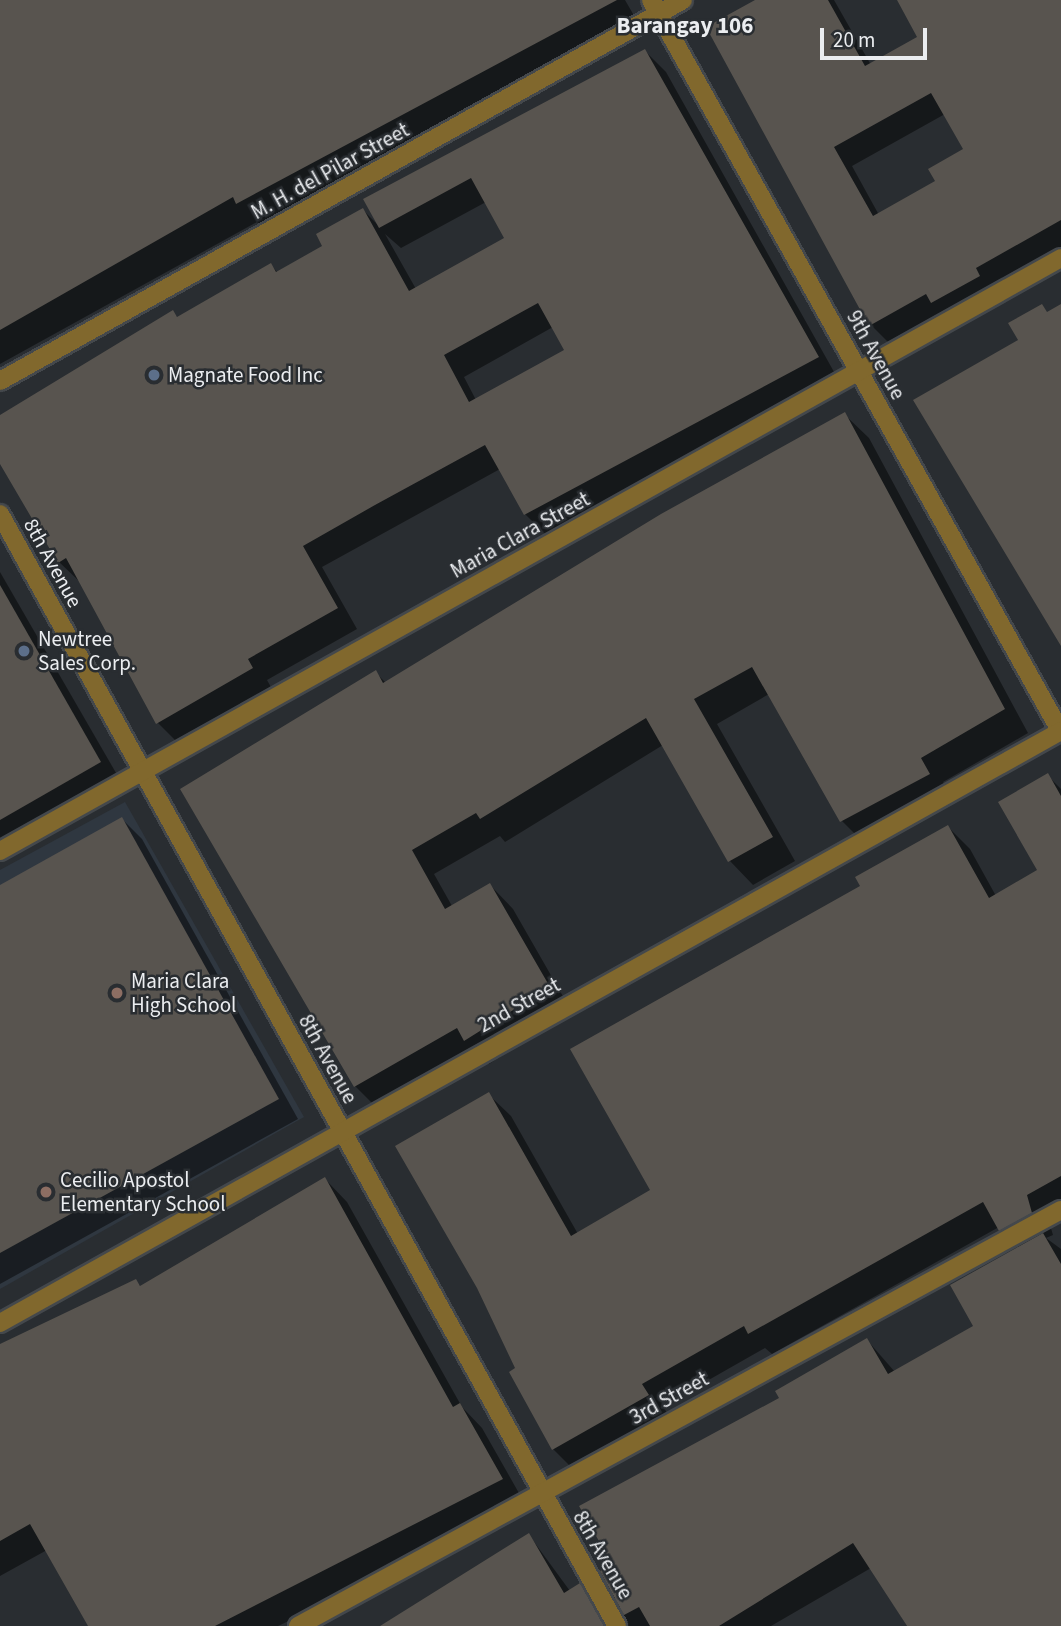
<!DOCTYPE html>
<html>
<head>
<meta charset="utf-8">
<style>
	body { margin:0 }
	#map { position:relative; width:1061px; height:1626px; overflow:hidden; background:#292d31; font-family:"Source Sans 3",sans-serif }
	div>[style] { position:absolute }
	.built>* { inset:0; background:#2f3740 }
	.shadow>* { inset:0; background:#0007 }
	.building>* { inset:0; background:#58544f }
	.roads { filter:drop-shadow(2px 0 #44484c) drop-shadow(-2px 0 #44484c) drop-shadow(0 2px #44484c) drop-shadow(0 -2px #44484c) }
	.street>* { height:18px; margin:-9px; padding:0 9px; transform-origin:9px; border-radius:9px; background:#81682d }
	.dots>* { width:19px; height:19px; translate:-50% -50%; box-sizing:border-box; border:4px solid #292d31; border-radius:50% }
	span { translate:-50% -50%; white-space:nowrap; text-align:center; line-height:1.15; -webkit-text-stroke:5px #292d31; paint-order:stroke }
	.street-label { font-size:21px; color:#ebedf0 }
	.poi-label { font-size:21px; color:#ebedf0 }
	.left { translate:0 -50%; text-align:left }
	.neighbourhood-label { font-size:23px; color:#ebedf0; font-weight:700 }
	.scale { position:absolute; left:820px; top:28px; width:107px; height:32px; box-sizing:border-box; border:4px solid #ebedf0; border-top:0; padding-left:9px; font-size:21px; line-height:24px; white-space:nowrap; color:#ebedf0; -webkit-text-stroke:5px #292d31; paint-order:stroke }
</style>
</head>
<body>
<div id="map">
	<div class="built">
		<i style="clip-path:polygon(125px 802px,304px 1117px,0 1289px,0 870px)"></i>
	</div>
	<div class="shadow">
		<i style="clip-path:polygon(0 0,625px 0,640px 26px,262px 228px,257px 222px,0 364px)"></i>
		<i style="clip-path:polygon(evenodd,759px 0,834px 0,871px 65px,919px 38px,898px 0,1061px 0,1061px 249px,993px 287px,951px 321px,944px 313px,889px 343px,871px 325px,759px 0,945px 114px,965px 150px,937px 182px,879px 215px,852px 166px,945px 114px)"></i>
		<i style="clip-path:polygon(evenodd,645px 51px,666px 72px,838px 379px,546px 535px,525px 514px,500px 469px,322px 567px,357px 629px,267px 680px,272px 689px,178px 743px,157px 722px,80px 582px,59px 562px,0 459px,0 416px,172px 312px,178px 318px,271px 265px,278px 273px,325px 247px,363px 210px,378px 225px,645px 51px,486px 202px,507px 239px,416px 289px,385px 234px,401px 248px,486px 202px,645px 51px,553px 327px,566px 350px,476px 400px,464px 377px,553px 327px)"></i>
		<i style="clip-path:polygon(845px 415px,869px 438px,1028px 733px,943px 782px,952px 798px,866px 845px,842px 821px,769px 694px,717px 724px,795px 861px,753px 885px,730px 861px,663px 745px,505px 842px,500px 836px,434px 874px,452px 906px,490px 885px,513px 909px,572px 1012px,489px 1064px,479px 1053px,379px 1110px,355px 1086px,375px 672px,386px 683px)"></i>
		<i style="clip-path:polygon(0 572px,123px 785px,0 854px)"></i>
		<i style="clip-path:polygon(1048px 776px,1061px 789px,1061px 1210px,1048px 1218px,1053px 1235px,1046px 1238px,1061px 1249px,1061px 1626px,907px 1626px,871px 1568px,771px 1626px,627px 1626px,602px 1572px,781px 1398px,867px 1340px,895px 1372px,975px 1326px,1019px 1248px,999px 1227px,772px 1354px,765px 1348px,663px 1406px,670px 1418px,575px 1471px,553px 1449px,517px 1369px,489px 1095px,511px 1116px,578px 1234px,653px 1191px,863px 886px,948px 827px,970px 849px,996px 896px,1040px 871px)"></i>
		<i style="clip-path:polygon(122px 819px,142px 839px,298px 1119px,0 1284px,0 887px)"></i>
		<i style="clip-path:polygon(325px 1179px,347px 1202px,462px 1407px,482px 1428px,524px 1502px,427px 1557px,278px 1626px,90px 1626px,47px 1550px,0 1576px,0 1346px,136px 1281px,141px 1287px)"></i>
		<i style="clip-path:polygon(529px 1535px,570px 1591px,580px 1585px,613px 1626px,381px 1626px)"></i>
	</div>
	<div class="building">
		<i style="clip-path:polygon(0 0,617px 0,236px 204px,233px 197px,0 330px)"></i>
		<i style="clip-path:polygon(evenodd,755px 0,828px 0,865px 66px,917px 37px,897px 0,1061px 0,1061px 220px,976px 268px,980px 276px,931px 303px,926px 294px,869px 326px,706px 27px,755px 0,931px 93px,963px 149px,928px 169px,935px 181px,873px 216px,834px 147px,931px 93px)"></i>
		<i style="clip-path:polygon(evenodd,645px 49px,819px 357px,524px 515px,485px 445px,375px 505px,303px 546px,338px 608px,248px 659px,253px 668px,156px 724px,66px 558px,58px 563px,0 464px,0 415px,173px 310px,177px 317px,271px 263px,276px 272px,322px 246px,316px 234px,363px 208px,409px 291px,504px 238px,471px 178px,379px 228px,363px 199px,645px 49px,538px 303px,564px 350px,469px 402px,444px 355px,538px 303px)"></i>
		<i style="clip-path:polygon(1042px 304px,1047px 312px,1061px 304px,1061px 646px,913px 400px,1018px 340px,1008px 323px)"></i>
		<i style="clip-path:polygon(845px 412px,1005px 709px,921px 758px,930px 774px,840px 822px,752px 667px,694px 699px,773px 837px,728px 862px,646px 718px,480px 819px,476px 813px,412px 850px,445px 909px,490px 883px,550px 987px,464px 1041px,457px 1028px,354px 1087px,180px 789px,376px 670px,383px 683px,661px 514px)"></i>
		<i style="clip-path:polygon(0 585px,101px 762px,0 820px)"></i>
		<i style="clip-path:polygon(1048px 773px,1061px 796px,1061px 1176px,1027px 1195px,1032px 1213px,999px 1231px,983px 1202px,748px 1334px,744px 1326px,642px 1384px,649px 1395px,552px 1450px,509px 1372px,515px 1368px,477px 1288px,395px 1146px,489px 1092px,571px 1236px,650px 1190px,570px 1049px,860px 886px,855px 877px,948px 825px,989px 898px,1037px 870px,998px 802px)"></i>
		<i style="clip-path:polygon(122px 817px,279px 1099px,0 1253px,0 885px)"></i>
		<i style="clip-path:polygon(325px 1177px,453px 1407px,460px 1403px,503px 1479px,215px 1626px,88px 1626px,30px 1524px,0 1541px,0 1344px,136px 1279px,140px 1286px)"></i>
		<i style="clip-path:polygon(1043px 1233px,1061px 1264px,1061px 1626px,907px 1626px,853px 1543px,719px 1626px,650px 1626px,639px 1607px,624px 1615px,600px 1571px,612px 1564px,579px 1506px,779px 1398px,775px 1391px,867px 1338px,888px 1374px,973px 1326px,950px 1285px)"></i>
		<i style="clip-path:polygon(529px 1533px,564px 1593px,580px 1583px,604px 1626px,380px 1626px)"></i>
	</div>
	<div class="roads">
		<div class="street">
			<i style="left:651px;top:0;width:839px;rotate:60.75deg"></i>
			<i style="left:0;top:381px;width:782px;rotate:-29.15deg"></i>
			<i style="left:0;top:514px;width:1272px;rotate:60.98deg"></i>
			<i style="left:0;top:851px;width:1215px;rotate:-29.2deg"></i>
			<i style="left:0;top:1323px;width:1215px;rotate:-29.16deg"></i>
			<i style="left:298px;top:1626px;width:869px;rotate:-28.6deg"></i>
		</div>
	</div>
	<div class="dots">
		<i style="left:154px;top:375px;background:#5c6f8a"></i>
		<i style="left:24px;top:651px;background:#5c6f8a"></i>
		<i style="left:117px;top:993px;background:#8d6e63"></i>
		<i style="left:46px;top:1192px;background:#8d6e63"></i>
	</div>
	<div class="street-label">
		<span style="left:330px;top:171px;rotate:-29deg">M. H. del Pilar Street</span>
		<span style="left:876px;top:355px;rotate:61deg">9th Avenue</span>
		<span style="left:520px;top:535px;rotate:-29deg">Maria Clara Street</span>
		<span style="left:53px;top:563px;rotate:61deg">8th Avenue</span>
		<span style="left:519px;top:1005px;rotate:-29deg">2nd Street</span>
		<span style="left:328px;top:1059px;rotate:61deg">8th Avenue</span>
		<span style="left:669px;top:1398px;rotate:-29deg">3rd Street</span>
		<span style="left:603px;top:1555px;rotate:60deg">8th Avenue</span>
	</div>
	<div class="poi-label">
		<span class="left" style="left:168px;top:375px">Magnate Food Inc</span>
		<span class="left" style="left:38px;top:651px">Newtree<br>Sales Corp.</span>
		<span class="left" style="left:131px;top:993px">Maria Clara<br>High School</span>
		<span class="left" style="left:60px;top:1192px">Cecilio Apostol<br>Elementary School</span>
	</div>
	<div class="neighbourhood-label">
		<span style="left:685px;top:26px">Barangay 106</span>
	</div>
	<div class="scale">20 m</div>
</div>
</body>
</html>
